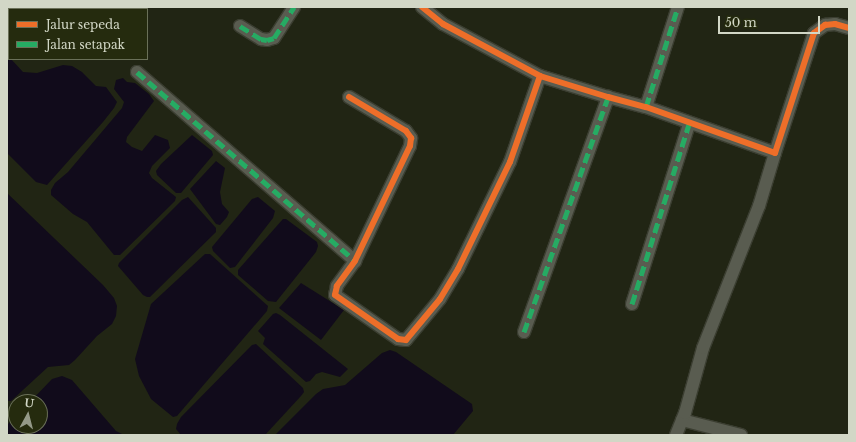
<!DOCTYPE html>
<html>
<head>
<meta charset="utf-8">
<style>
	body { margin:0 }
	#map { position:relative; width:856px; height:442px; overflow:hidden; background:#212514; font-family:"Libre Baskerville",serif }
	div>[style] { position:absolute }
	.water>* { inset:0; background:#110b1b }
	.roads { filter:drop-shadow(1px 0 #3b3e31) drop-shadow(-1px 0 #3b3e31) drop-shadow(0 1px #3b3e31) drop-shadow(0 -1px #3b3e31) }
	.minor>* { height:12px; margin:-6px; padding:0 6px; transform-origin:6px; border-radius:6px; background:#595c50 }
	.quiet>* { height:5px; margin-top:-2.5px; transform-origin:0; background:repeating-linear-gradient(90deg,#26ab63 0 10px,transparent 0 15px) }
	.cycleway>* { height:6px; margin:-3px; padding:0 3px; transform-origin:3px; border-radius:3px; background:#ee6e29 }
	span { translate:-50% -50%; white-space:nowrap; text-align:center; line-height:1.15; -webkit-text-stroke:3px #252b0e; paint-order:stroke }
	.frame { position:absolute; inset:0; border:8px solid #d2d7c6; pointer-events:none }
	.legend { position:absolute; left:8px; top:8px; width:140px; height:52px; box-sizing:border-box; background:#252b0e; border:1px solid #6a7058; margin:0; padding:5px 7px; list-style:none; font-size:12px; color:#d2d7c6 }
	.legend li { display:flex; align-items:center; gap:8px; height:20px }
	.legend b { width:20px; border:1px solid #6a7058 }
	.north { position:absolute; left:8px; top:394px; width:40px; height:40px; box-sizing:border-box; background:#252b0e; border:1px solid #6a7058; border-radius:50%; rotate:7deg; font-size:11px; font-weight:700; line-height:16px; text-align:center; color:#d2d7c6 }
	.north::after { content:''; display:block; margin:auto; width:14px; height:18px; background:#949988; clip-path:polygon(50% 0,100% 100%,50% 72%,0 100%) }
	.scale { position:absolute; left:718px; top:16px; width:102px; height:18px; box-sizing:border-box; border:2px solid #d2d7c6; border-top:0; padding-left:5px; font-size:12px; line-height:14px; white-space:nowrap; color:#d2d7c6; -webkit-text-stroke:3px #252b0e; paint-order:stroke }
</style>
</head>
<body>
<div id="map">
	<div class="water">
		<i style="clip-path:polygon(7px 54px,9px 59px,11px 59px,23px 72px,37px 73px,63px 65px,72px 66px,82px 72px,96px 86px,106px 87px,117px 102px,114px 108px,103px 122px,47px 185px,36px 182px,7px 153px)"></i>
		<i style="clip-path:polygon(123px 78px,127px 82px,135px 83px,149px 94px,154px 101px,127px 137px,126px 142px,132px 147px,142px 151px,155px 135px,168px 140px,170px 148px,152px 166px,149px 173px,152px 178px,176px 197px,175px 201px,120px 255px,114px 255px,87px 222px,73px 214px,51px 195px,51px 190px,55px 183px,68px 172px,122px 108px,124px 102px,114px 89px,116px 80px)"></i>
		<i style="clip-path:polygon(192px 135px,212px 151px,213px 155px,181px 193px,176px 193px,157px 175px,156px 171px,161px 164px)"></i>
		<i style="clip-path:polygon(216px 161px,225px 168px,220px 192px,222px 204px,229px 212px,227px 217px,220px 225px,216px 224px,190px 189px)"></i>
		<i style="clip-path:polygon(7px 193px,103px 285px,114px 298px,117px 306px,116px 316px,112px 324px,97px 336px,75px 360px,69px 365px,48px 367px,11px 401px,7px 401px)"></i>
		<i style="clip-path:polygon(188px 197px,216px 228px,216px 232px,150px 297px,147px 297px,143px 295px,118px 266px,119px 263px,182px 200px)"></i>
		<i style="clip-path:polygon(258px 197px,275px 211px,273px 218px,235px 267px,230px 268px,213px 251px,212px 247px,252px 199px)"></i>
		<i style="clip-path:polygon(283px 219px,286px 219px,317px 242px,318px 246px,316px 252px,276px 302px,268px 301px,238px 275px,238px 270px)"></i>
		<i style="clip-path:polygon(205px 254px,210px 254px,268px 306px,267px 311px,177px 416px,173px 417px,151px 399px,139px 376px,135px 359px,151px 304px)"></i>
		<i style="clip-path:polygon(301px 283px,344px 310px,321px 340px,279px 308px)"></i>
		<i style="clip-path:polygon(276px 313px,280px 315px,348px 369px,340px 377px,322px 372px,316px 374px,310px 381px,306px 382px,263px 344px,265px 338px,258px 331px,273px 314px)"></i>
		<i style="clip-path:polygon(256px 344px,303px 388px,304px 392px,301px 396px,265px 435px,181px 435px,176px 429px,177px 424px,181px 417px,252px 345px)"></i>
		<i style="clip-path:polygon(390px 350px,396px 352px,472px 404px,473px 411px,453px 435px,275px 435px,316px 394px,323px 389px,345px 385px,382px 353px)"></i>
		<i style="clip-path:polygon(62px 376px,72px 380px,116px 431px,124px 435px,7px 435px,7px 425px,16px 416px,16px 426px,40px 426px,40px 402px,30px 402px,52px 379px)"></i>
	</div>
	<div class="roads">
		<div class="minor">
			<i style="left:422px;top:7px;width:27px;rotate:39deg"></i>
			<i style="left:443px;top:24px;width:110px;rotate:28.2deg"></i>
			<i style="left:540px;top:76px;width:71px;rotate:17.2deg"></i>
			<i style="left:608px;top:97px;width:39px;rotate:15deg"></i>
			<i style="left:646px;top:107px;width:137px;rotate:19.6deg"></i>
			<i style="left:775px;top:153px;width:126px;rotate:-72deg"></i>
			<i style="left:814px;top:33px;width:14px;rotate:-36deg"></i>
			<i style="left:825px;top:25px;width:10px;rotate:-6deg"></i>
			<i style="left:835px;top:24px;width:15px;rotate:16deg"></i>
			<i style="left:240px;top:26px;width:25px;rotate:32deg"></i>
			<i style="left:261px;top:39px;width:6px;rotate:9deg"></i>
			<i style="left:267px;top:40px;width:7px;rotate:-16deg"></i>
			<i style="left:274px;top:38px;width:37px;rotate:-57deg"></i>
			<i style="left:137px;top:72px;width:289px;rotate:40.9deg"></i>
			<i style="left:349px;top:97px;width:66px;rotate:30.8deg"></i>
			<i style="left:406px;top:131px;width:9px;rotate:54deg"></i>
			<i style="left:411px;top:138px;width:8px;rotate:97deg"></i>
			<i style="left:410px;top:146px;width:127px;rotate:115.6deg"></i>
			<i style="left:355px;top:261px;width:31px;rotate:126deg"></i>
			<i style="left:337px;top:286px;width:9px;rotate:103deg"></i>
			<i style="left:335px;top:295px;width:77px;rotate:34.9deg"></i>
			<i style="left:398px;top:339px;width:8px;rotate:7deg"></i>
			<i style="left:406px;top:340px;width:53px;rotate:-50.3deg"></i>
			<i style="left:440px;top:299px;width:35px;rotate:-59deg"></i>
			<i style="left:458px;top:269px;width:119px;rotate:-64.1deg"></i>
			<i style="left:510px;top:162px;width:91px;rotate:-70.8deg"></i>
			<i style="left:646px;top:107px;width:105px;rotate:-72.3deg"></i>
			<i style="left:632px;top:304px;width:189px;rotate:-72.4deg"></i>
			<i style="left:524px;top:332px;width:250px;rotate:-70.3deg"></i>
			<i style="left:682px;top:420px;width:61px;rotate:14.3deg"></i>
			<i style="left:676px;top:435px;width:24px;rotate:-68deg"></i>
			<i style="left:685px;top:413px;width:67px;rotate:-74.5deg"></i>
			<i style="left:703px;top:348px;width:153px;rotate:-68.5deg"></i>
			<i style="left:759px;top:206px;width:55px;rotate:-73.2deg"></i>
		</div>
	</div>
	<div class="quiet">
		<i style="left:240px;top:26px;width:25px;rotate:32deg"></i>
		<i style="left:261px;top:39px;width:6px;rotate:9deg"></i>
		<i style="left:267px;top:40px;width:7px;rotate:-16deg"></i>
		<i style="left:274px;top:38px;width:37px;rotate:-57deg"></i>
		<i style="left:137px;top:72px;width:289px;rotate:40.9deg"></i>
		<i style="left:646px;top:107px;width:105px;rotate:-72.3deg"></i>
		<i style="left:632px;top:304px;width:189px;rotate:-72.4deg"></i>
		<i style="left:524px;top:332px;width:250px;rotate:-70.3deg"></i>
	</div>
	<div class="cycleway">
		<i style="left:422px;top:7px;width:27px;rotate:39deg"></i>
		<i style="left:443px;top:24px;width:110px;rotate:28.2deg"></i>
		<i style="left:540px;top:76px;width:71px;rotate:17.2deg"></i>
		<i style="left:608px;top:97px;width:39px;rotate:15deg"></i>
		<i style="left:646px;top:107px;width:137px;rotate:19.6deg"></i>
		<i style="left:775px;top:153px;width:126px;rotate:-72deg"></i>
		<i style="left:814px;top:33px;width:14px;rotate:-36deg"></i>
		<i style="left:825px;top:25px;width:10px;rotate:-6deg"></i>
		<i style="left:835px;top:24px;width:15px;rotate:16deg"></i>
		<i style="left:349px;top:97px;width:66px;rotate:30.8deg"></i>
		<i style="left:406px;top:131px;width:9px;rotate:54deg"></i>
		<i style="left:411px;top:138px;width:8px;rotate:97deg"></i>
		<i style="left:410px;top:146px;width:127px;rotate:115.6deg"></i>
		<i style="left:355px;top:261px;width:31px;rotate:126deg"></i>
		<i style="left:337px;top:286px;width:9px;rotate:103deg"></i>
		<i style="left:335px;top:295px;width:77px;rotate:34.9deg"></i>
		<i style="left:398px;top:339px;width:8px;rotate:7deg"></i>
		<i style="left:406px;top:340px;width:53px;rotate:-50.3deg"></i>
		<i style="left:440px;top:299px;width:35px;rotate:-59deg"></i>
		<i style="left:458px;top:269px;width:119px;rotate:-64.1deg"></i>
		<i style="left:510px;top:162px;width:91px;rotate:-70.8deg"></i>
	</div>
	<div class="frame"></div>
	<ul class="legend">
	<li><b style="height:5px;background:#ee6e29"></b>Jalur sepeda</li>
	<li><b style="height:5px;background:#26ab63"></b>Jalan setapak</li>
	</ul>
	<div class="north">U</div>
	<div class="scale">50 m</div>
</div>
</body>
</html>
